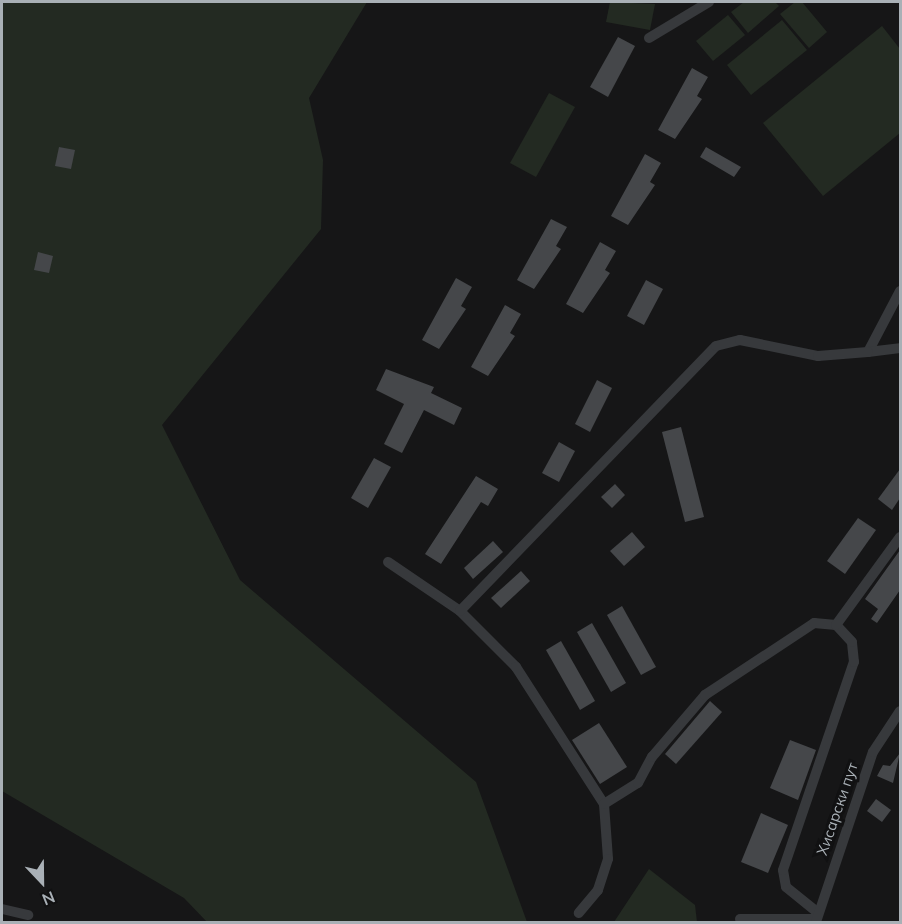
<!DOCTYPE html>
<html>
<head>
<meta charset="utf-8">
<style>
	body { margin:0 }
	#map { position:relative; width:902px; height:924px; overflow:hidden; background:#161617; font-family:Mulish,sans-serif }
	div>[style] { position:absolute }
	.green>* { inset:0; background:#232a22 }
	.building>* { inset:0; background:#45474a }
	.minor>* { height:10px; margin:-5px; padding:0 5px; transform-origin:5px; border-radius:5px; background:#37393c }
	span { translate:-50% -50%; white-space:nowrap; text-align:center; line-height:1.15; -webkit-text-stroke:6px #111112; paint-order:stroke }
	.street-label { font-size:15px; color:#a9b0b6 }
	.frame { position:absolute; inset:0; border:3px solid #a9b0b6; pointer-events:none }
	.north { position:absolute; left:12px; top:852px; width:60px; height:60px; -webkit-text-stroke:4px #111112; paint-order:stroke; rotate:158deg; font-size:16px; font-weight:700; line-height:24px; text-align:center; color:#a9b0b6 }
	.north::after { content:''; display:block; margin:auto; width:21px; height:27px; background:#a9b0b6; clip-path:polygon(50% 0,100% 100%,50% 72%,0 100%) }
</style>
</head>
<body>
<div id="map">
	<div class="green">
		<i style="clip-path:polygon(2px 2px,367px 2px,309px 98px,323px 160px,321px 229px,162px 425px,240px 580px,476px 782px,527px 922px,207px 922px,184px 898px,2px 791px)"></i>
		<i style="clip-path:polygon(610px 2px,655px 4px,650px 30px,606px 22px)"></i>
		<i style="clip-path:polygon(744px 2px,775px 2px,779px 6px,748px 33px,731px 12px)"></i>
		<i style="clip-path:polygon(795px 2px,802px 2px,827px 32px,809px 48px,780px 14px)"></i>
		<i style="clip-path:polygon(728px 15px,745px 35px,713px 61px,696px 41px)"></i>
		<i style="clip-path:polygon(782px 20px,807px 50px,751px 95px,727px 65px)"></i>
		<i style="clip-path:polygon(882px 26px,900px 49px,900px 133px,823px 196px,763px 123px)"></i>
		<i style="clip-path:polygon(549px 93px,575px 107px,536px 177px,510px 163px)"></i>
		<i style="clip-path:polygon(649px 869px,695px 905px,697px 922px,614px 922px)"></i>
	</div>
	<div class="building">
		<i style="clip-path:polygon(618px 37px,635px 46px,608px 97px,590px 87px)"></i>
		<i style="clip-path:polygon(692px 68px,708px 77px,697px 96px,702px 99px,675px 139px,658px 130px)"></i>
		<i style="clip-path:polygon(59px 147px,75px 150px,71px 169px,55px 166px)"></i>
		<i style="clip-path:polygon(706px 147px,741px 167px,734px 177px,700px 157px)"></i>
		<i style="clip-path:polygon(645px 154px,661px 163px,650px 182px,655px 185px,628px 225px,611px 216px)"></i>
		<i style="clip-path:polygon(551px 219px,567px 227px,556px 246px,561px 249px,534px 289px,517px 280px)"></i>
		<i style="clip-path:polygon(600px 242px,616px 251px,605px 270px,610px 273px,583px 313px,566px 304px)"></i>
		<i style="clip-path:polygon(38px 252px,53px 256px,49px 273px,34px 270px)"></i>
		<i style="clip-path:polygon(456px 278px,472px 287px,461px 306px,466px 309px,439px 349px,422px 340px)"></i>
		<i style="clip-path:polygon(646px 280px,663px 289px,644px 325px,627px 316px)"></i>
		<i style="clip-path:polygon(505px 305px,521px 314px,510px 333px,515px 336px,488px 376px,471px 367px)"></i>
		<i style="clip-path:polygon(386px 369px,434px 387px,431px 393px,462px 408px,454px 425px,424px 410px,402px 453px,384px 444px,404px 404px,376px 390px)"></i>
		<i style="clip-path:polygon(597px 380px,612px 388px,590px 432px,575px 424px)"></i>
		<i style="clip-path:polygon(681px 427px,704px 517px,685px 522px,662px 432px)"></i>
		<i style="clip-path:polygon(559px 442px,575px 451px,559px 482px,542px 473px)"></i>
		<i style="clip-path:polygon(374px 458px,391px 467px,368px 508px,351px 498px)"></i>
		<i style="clip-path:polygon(900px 469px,900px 498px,892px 510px,878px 499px)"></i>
		<i style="clip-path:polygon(476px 476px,498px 489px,488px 506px,481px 502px,441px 564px,425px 554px)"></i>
		<i style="clip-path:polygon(615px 484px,625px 495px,612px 508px,601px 497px)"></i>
		<i style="clip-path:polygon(858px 518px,876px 530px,845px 574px,827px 561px)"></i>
		<i style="clip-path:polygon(632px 532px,645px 547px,624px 566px,610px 551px)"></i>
		<i style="clip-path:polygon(493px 541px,503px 552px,473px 579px,464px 568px)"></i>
		<i style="clip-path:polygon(900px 550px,900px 590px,877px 623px,871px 619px,878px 609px,865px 599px)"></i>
		<i style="clip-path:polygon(521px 571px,530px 581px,501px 608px,491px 598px)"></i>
		<i style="clip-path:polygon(622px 606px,656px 667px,641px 675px,607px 615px)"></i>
		<i style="clip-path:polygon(592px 623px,626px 683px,611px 692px,577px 632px)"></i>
		<i style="clip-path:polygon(561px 641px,595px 701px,580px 710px,546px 650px)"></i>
		<i style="clip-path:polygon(710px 701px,722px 712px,676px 764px,665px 754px)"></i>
		<i style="clip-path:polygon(599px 723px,627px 767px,600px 784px,572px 740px)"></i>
		<i style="clip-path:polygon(790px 740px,816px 750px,798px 800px,770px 788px)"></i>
		<i style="clip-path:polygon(900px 753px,893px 783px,877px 776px,883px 765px,890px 766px)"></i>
		<i style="clip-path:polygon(876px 799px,891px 810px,882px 822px,867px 811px)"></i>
		<i style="clip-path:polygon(761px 813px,788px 825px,768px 873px,741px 862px)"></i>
	</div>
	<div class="minor">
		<i style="left:649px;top:38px;width:70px;rotate:-31deg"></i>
		<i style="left:900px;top:291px;width:69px;rotate:117.7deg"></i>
		<i style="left:868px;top:352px;width:32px;rotate:-7deg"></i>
		<i style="left:388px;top:562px;width:87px;rotate:34.2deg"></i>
		<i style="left:460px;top:611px;width:79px;rotate:45deg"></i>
		<i style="left:516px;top:667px;width:163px;rotate:57.3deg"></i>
		<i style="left:604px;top:804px;width:55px;rotate:85.8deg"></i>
		<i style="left:608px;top:859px;width:33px;rotate:108deg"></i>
		<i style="left:598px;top:890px;width:30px;rotate:130deg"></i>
		<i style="left:460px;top:611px;width:368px;rotate:-46deg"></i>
		<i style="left:716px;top:346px;width:25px;rotate:-14deg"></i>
		<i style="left:740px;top:340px;width:80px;rotate:11.6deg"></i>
		<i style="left:818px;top:356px;width:50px;rotate:-4.6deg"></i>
		<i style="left:604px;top:804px;width:40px;rotate:-32deg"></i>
		<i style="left:638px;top:783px;width:30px;rotate:-62deg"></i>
		<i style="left:652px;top:757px;width:82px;rotate:-49.5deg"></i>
		<i style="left:705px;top:695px;width:131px;rotate:-33.4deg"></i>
		<i style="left:814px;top:623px;width:22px;rotate:5deg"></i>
		<i style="left:2px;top:909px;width:27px;rotate:13deg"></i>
		<i style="left:817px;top:912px;width:40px;rotate:-141deg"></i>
		<i style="left:786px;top:887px;width:17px;rotate:-100deg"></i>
		<i style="left:783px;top:870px;width:220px;rotate:-71.2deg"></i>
		<i style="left:854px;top:662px;width:20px;rotate:-96deg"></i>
		<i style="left:852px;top:642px;width:23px;rotate:-133deg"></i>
		<i style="left:836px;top:625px;width:109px;rotate:-54deg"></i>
		<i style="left:740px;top:919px;width:76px"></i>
		<i style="left:816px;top:922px;width:179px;rotate:-71.5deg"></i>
		<i style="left:873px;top:752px;width:49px;rotate:-56.6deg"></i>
	</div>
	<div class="street-label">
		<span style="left:837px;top:809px;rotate:-71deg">Хисарски пут</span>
	</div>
	<div class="frame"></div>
	<div class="north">N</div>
</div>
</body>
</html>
